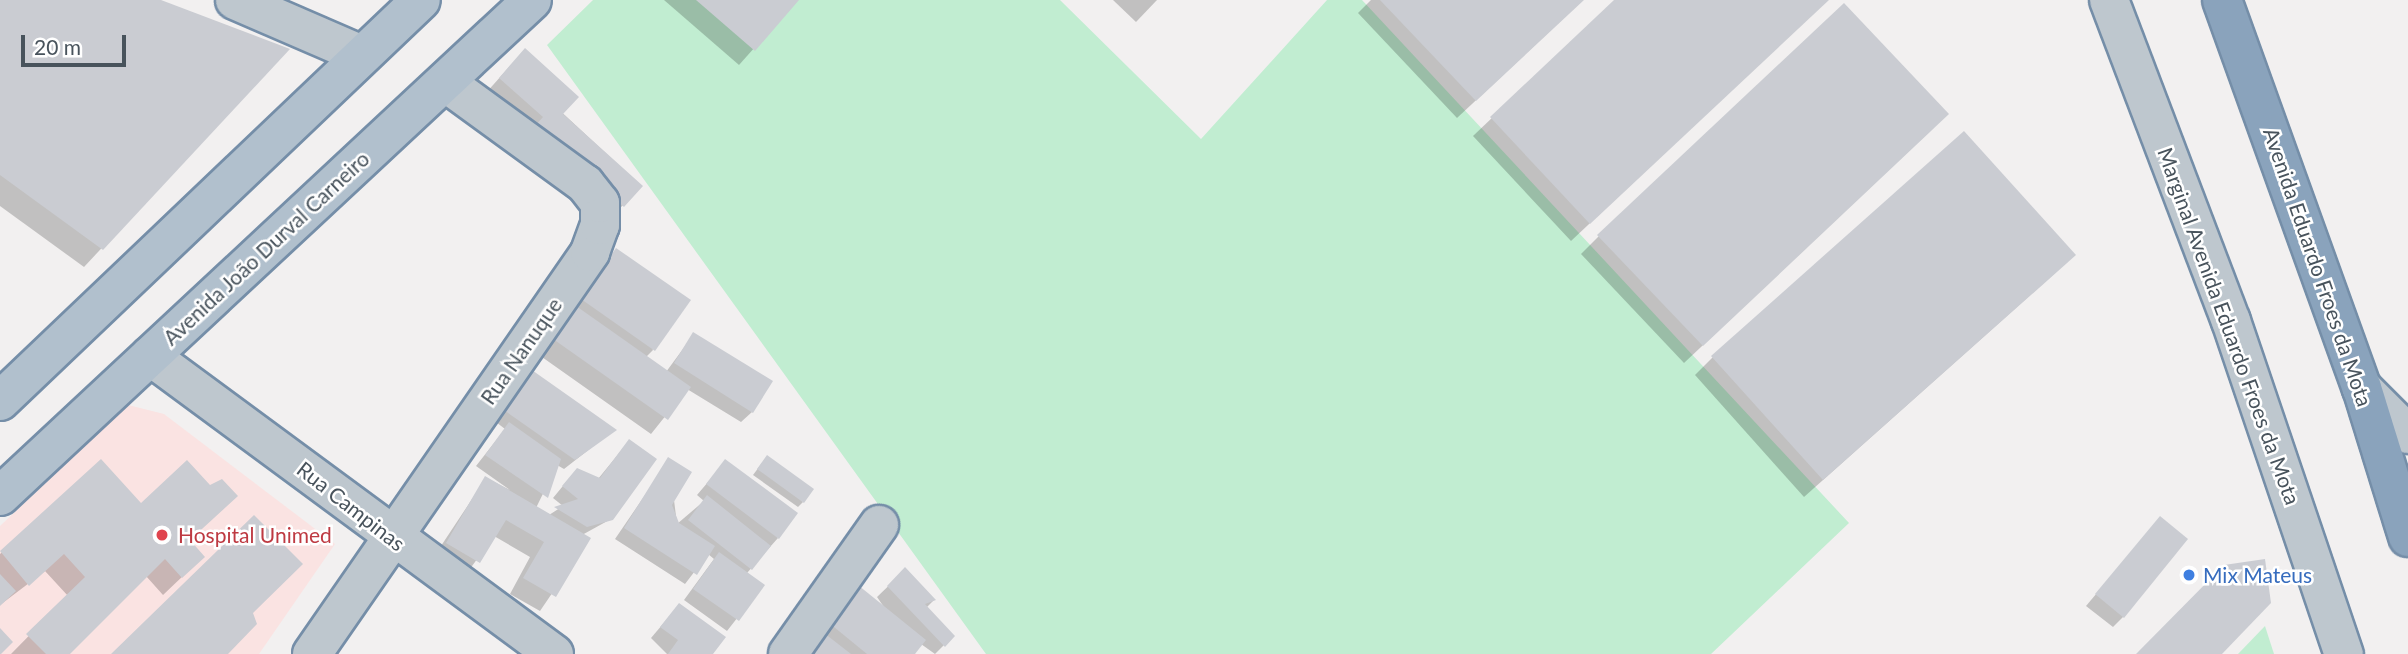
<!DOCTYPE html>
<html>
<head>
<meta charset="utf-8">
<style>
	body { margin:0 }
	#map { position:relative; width:2408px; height:654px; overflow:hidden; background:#f2f0f0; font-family:Lato,sans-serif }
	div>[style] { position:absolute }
	.medical>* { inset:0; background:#fae3e2 }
	.green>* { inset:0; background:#c1edd1 }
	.shadow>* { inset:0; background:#0003 }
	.building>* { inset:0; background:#caccd2 }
	.roads { filter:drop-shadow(2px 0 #758ea8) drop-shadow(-2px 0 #758ea8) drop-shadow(0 2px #758ea8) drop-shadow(0 -2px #758ea8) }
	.minor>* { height:38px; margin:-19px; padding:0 19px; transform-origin:19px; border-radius:19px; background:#bec7ce }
	.major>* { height:38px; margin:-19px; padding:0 19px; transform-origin:19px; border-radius:19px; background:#b1c0cd }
	.highway>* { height:38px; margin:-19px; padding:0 19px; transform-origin:19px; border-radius:19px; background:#8aa3bc }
	.dots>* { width:19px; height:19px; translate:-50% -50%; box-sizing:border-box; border:4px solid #fff; border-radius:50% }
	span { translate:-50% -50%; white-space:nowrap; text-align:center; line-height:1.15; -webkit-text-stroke:5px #fff; paint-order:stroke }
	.street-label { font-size:21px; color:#48535c }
	.health-label { font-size:21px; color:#be3a42 }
	.left { translate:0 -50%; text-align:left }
	.shop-label { font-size:21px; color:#366cbe }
	.scale { position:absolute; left:21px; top:35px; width:105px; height:32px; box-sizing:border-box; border:4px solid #48535c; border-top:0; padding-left:9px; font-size:21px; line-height:24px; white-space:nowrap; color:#48535c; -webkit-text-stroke:5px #fff; paint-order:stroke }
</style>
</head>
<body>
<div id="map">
	<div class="medical">
		<i style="clip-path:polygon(128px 405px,164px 414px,335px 544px,259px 654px,0 654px,0 526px)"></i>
	</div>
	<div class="green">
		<i style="clip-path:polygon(593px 0,1060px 0,1201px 139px,1327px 0,1362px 0,1849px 523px,1711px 654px,986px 654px,547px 45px)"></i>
		<i style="clip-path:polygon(2265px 626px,2274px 654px,2238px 654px)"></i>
	</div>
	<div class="shadow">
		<i style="clip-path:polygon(0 0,156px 0,287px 50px,84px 267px,0 206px)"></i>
		<i style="clip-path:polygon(664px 0,797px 0,739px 65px)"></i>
		<i style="clip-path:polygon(1113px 0,1157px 0,1136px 22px)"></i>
		<i style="clip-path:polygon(1371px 0,1583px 0,1457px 118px,1358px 13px)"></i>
		<i style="clip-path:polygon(1616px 0,1827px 0,1571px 241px,1473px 136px)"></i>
		<i style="clip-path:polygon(511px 65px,641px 186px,608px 221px,485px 94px)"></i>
		<i style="clip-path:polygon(1929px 132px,1684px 363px,1581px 254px,1599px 236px)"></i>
		<i style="clip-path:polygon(617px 250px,653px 350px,646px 357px,666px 372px,694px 334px,752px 412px,741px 422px,687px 389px,651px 434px,532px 350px)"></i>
		<i style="clip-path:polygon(2055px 273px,1804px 497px,1695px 375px,1713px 357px)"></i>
		<i style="clip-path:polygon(518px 381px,614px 430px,564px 469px,557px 465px,536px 508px,549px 515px,563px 506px,553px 498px,567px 481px,598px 479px,629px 441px,611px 519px,582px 535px,589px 539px,540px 611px,510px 594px,530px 557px,494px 536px,464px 577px,433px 558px,486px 478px,510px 490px,476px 466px,505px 429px,492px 419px)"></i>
		<i style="clip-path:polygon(669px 460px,677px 524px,704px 501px,697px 495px,725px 462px,778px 538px,747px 573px,763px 585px,727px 631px,684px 600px,714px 559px,708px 554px,685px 584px,615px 539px)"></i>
		<i style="clip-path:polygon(100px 462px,141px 505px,188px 541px,184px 575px,163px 595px,146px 576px,67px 654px,11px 654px,68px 596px,45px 571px,0 605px,0 554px)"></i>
		<i style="clip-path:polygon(762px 463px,803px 502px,798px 507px,753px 475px)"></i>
		<i style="clip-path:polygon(2160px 518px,2123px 617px,2113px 627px,2086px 606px)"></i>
		<i style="clip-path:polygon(905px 570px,934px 600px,926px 608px,953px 636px,935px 654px,921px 644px,912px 654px,806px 654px,814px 630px,886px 610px,877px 597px)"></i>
		<i style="clip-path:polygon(679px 605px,711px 654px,667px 654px,651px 638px)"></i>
	</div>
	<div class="building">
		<i style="clip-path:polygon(0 0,161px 0,290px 49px,103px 250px,0 175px)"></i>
		<i style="clip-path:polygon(696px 0,799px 0,755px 51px)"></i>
		<i style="clip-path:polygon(1380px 0,1584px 0,1476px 101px)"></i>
		<i style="clip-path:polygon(1614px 0,1829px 0,1590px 224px,1490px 117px)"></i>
		<i style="clip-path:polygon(1844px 3px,1949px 114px,1703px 346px,1597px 235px)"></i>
		<i style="clip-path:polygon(525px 48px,579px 97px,563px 114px,643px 186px,624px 207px,534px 127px,543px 117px,499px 78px)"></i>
		<i style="clip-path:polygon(1964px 131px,2076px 255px,1823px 480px,1711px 356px)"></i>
		<i style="clip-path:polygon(616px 248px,691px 300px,655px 351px,581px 299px)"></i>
		<i style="clip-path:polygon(569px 301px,691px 387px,668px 420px,546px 334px)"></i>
		<i style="clip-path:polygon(693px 332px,773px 381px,753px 413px,674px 363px)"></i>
		<i style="clip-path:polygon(529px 368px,617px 430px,575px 460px,501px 408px)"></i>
		<i style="clip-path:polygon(509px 422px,561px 459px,548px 498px,485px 455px)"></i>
		<i style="clip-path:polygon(629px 439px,657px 459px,613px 520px,587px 527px,554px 507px,578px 499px,562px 486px,577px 468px,600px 478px)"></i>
		<i style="clip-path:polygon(767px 455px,814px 489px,804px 503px,757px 469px)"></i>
		<i style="clip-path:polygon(668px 457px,692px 472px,672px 505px,679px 523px,715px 546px,697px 575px,624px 528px)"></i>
		<i style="clip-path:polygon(101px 459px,141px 503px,187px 460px,210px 485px,222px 479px,238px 496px,190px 540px,205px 557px,182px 578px,165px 559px,70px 654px,46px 654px,26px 634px,85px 577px,64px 554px,29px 586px,0 551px)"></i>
		<i style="clip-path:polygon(725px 459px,798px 513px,779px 539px,706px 484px)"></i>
		<i style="clip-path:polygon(485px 476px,591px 538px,556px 597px,523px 578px,544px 542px,506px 520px,480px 563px,446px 543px)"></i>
		<i style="clip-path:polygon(707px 495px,771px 546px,752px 570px,688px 520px)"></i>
		<i style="clip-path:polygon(254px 515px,303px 564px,253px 613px,257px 624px,228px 654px,111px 654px)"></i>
		<i style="clip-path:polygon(2160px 516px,2188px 539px,2124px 618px,2095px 594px)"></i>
		<i style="clip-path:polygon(719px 552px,765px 585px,739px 621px,693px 589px)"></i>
		<i style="clip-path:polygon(2265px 559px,2271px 603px,2222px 654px,2136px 654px,2224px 565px)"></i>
		<i style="clip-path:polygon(905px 567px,936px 600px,925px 604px,955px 636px,945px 647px,887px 586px)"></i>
		<i style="clip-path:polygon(0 574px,16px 591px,0 606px)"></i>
		<i style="clip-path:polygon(853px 581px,926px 640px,915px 654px,867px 654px,823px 618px)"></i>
		<i style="clip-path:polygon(679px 603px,726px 637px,713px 654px,668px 654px,678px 640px,660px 627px)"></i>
		<i style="clip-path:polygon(0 628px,13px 642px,1px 654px,0 654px)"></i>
		<i style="clip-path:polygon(824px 633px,851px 654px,807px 654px)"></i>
	</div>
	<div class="roads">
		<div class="minor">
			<i style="left:235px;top:0;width:138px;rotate:23.4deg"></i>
			<i style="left:2109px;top:0;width:343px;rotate:69.2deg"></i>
			<i style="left:2231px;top:321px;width:352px;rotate:71.3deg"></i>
			<i style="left:150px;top:356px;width:502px;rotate:36.41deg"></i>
			<i style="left:2362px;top:388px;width:65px;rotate:45deg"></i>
			<i style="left:312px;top:654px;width:489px;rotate:-55.3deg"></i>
			<i style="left:590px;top:252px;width:29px;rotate:-70deg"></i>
			<i style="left:600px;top:225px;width:22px;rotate:-90deg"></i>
			<i style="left:600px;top:203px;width:24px;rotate:-128deg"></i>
			<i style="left:585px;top:184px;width:173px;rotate:-143.9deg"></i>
			<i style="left:788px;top:654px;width:158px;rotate:-54.8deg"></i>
		</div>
		<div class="major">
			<i style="left:0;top:401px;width:581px;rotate:-43.61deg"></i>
			<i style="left:0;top:496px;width:727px;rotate:-42.99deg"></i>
		</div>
		<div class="highway">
			<i style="left:2222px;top:0;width:412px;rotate:70.2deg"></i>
			<i style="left:2362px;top:388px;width:156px;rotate:72.8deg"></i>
		</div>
	</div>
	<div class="dots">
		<i style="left:162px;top:535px;background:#e0444e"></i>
		<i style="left:2189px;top:575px;background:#3f7fe0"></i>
	</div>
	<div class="street-label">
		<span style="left:266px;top:248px;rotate:-43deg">Avenida João Durval Carneiro</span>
		<span style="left:2318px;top:267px;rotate:71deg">Avenida Eduardo Froes da Mota</span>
		<span style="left:2229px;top:326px;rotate:70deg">Marginal Avenida Eduardo Froes da Mota</span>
		<span style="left:521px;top:351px;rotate:-55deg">Rua Nanuque</span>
		<span style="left:351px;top:506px;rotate:38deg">Rua Campinas</span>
	</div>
	<div class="health-label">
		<span class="left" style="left:178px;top:535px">Hospital Unimed</span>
	</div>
	<div class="shop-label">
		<span class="left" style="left:2203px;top:575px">Mix Mateus</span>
	</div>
	<div class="scale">20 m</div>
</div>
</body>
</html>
